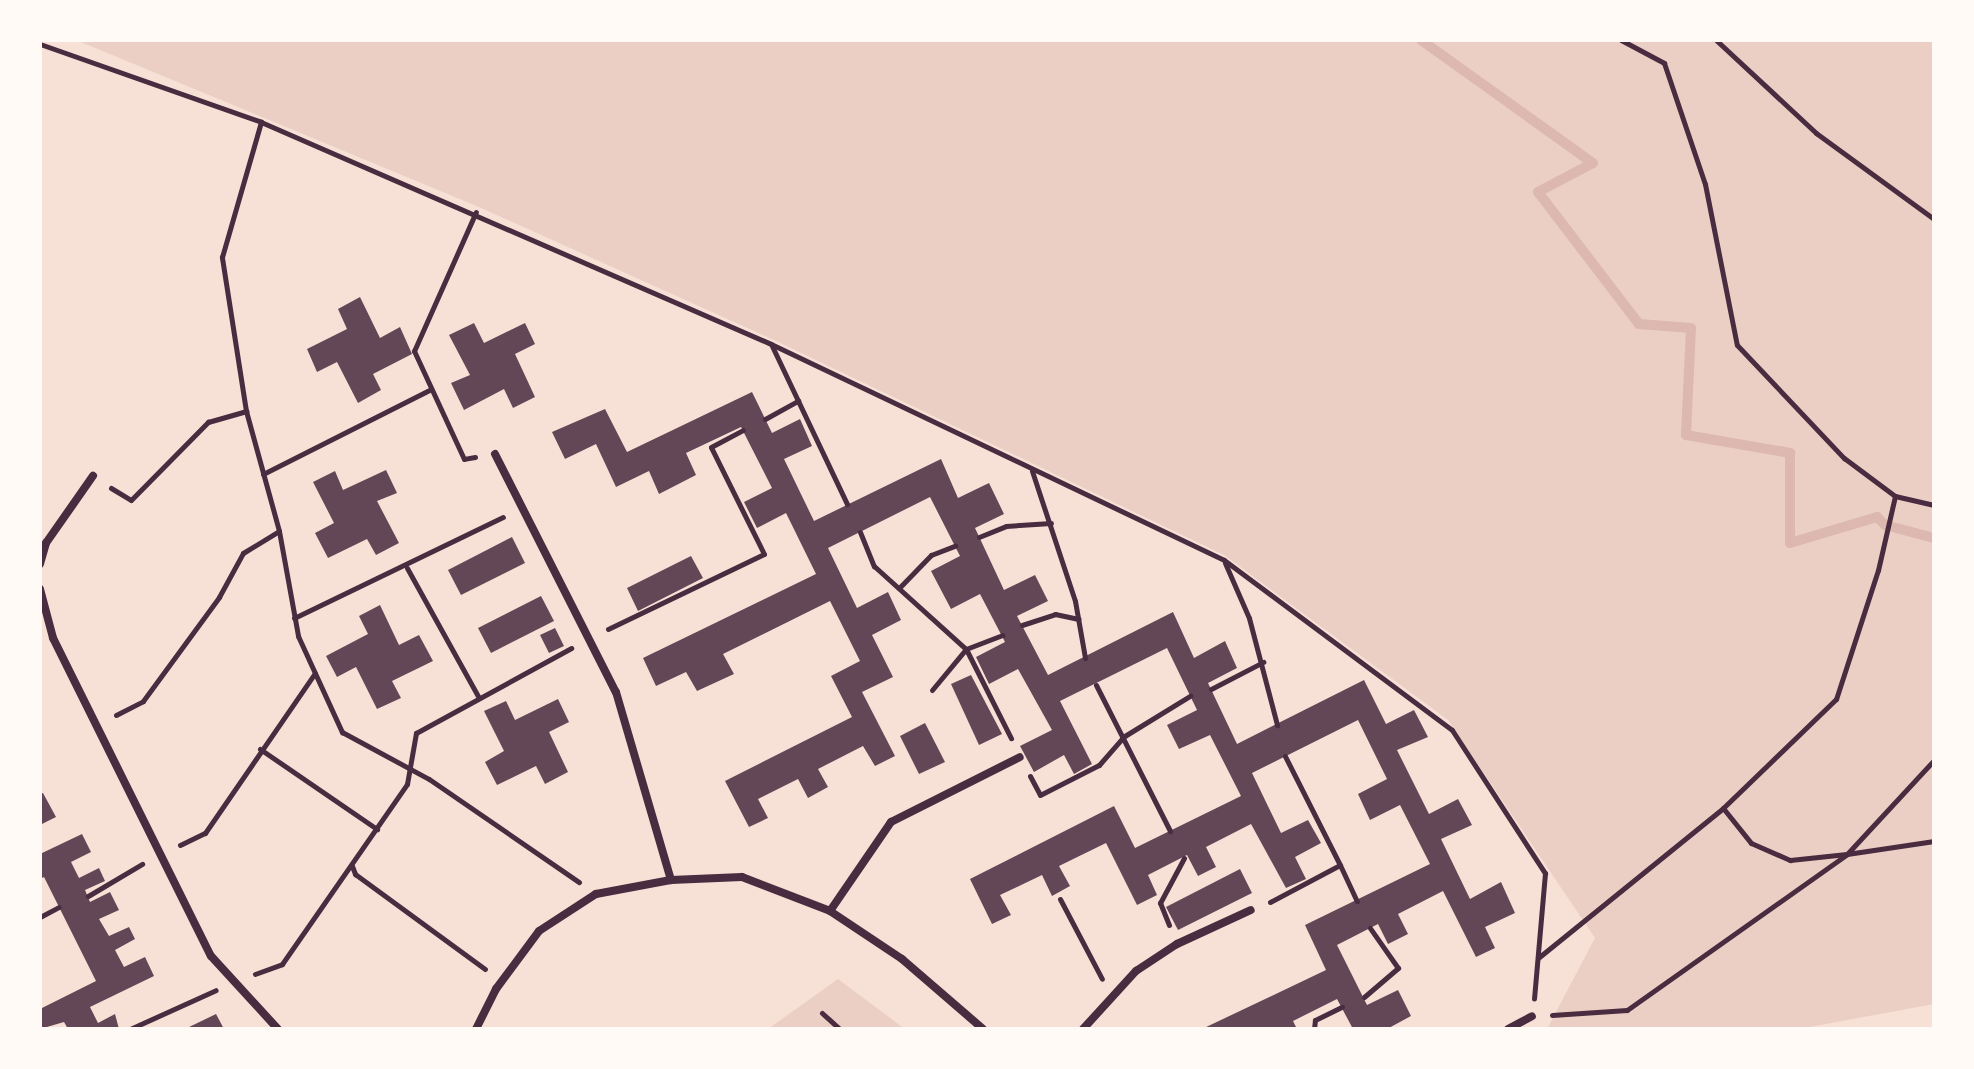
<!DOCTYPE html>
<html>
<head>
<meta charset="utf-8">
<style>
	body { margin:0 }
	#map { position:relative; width:1974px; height:1069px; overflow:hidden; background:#f7e1d7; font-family:Jost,sans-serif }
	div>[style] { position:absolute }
	.green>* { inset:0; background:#ebcfc5 }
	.stream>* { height:10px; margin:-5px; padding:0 5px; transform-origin:5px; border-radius:5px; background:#dcb8b0 }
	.building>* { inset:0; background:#644757 }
	.path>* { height:5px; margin:-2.5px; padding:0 2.5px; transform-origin:2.5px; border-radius:2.5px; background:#4a2c40 }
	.minor>* { height:8px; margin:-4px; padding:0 4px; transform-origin:4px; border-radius:4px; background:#4a2c40 }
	span { translate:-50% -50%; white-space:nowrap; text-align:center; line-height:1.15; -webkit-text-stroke:6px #fffaf5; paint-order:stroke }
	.frame { position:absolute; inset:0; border:42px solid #fffaf5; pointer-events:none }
</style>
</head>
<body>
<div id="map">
	<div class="green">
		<i style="clip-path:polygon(76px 40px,1934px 40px,1934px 1004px,1799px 1029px,1547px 1029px,1595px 938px,1448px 720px,1224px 555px,774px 340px,479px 207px)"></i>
		<i style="clip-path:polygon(838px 979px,905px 1029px,768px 1029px)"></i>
	</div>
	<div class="stream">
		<i style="left:1421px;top:40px;width:211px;rotate:35.6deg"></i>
		<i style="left:1593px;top:163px;width:62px;rotate:152.2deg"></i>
		<i style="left:1538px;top:192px;width:166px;rotate:52.6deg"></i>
		<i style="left:1639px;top:324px;width:52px;rotate:4.4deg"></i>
		<i style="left:1691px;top:328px;width:107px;rotate:92.7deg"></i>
		<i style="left:1686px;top:435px;width:106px;rotate:9.8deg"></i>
		<i style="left:1790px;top:453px;width:90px;rotate:90deg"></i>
		<i style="left:1790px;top:543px;width:91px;rotate:-16.6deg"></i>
		<i style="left:1877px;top:517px;width:11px;rotate:45deg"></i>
		<i style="left:1885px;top:525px;width:51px;rotate:14.9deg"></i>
	</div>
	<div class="building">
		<i style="clip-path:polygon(360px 297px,380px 338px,400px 327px,412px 354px,373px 374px,381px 390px,358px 403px,337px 362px,317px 372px,307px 349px,347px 329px,338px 309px)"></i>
		<i style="clip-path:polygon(474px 323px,484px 343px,525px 323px,535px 344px,515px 354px,535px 397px,513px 408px,504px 389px,464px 410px,451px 383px,470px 375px,449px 335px)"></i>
		<i style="clip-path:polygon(752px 392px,772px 433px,800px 419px,812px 446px,784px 459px,814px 521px,941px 459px,958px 498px,989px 483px,1004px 514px,975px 528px,1004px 590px,1035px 575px,1048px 601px,1017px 616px,1048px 675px,1173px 612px,1194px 658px,1225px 641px,1237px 668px,1208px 683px,1237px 744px,1364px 680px,1386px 724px,1414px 710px,1428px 737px,1397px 750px,1429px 814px,1458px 799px,1472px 825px,1441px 839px,1470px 899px,1501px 882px,1515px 913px,1485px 927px,1495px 948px,1476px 957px,1443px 891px,1398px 914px,1408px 934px,1388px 944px,1378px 924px,1337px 945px,1367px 1005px,1398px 990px,1411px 1016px,1387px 1029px,1353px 1029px,1337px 999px,1293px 1021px,1297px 1029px,1202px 1029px,1326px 970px,1305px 925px,1430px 864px,1400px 805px,1370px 820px,1358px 794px,1387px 779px,1358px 720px,1252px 773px,1281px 833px,1308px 820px,1321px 843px,1295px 857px,1306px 879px,1286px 888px,1251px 824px,1206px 847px,1216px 867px,1198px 876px,1187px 855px,1148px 875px,1157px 895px,1137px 905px,1106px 843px,1059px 866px,1070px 886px,1052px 896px,1042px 875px,1000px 895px,1011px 915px,992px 924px,970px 879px,1114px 806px,1135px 848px,1241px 796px,1210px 735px,1179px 749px,1167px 725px,1197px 710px,1167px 648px,1060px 701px,1092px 764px,1074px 774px,1064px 755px,1034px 772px,1020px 746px,1052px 730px,1018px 669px,989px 684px,976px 657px,1005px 642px,980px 594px,951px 609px,931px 571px,960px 556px,930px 497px,828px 548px,857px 608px,888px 592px,901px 620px,872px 635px,893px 677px,862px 692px,895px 756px,875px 766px,863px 746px,818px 769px,828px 787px,808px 798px,798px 779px,758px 799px,768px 818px,749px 827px,725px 781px,852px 717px,831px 676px,860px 661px,830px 601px,723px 654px,734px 674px,697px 691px,686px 672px,656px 686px,643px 658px,816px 574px,786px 513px,757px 528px,744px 502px,772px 488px,741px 427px,686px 453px,696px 475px,659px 494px,649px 471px,616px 487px,596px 444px,565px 459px,552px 432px,605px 409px,627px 452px)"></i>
		<i style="clip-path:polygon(386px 470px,397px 493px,377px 501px,399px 543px,376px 555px,367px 539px,328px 558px,315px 533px,334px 523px,313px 482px,335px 471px,343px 490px)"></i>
		<i style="clip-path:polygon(512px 537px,525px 563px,461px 595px,448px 570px)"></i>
		<i style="clip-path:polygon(691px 556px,703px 578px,638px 611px,627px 588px)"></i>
		<i style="clip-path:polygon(541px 596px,554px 621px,491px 653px,478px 628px)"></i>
		<i style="clip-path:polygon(380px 605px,399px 645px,419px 635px,433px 661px,392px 681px,401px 698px,377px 709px,356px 667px,337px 677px,326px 656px,368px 634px,359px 616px)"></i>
		<i style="clip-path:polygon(555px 628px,564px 646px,549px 653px,540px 635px)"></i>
		<i style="clip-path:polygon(971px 675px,1002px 734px,979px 745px,951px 684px)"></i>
		<i style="clip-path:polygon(558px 699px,569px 722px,549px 732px,568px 772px,545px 784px,536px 766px,497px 785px,485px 762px,504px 751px,484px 711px,506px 701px,515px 720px)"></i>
		<i style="clip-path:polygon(925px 723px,945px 762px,919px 774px,900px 736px)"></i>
		<i style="clip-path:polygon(43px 793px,56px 817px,40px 825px,40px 794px)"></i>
		<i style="clip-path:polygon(82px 834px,91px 852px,71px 862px,79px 878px,99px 868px,105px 881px,85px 890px,90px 902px,110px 892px,119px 910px,99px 919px,109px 936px,129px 927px,135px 939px,115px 950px,124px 967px,145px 957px,154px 976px,90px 1007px,98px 1023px,115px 1014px,119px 1029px,68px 1029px,64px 1022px,40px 1029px,40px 1009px,96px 981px,44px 877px,40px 879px,40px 854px)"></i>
		<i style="clip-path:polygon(1240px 869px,1252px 893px,1178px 930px,1166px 907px)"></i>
		<i style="clip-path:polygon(216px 1014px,224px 1029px,185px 1029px)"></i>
	</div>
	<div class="path">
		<i style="left:1621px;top:40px;width:49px;rotate:28.1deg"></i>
		<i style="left:1664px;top:63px;width:128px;rotate:71.3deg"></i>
		<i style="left:1705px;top:184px;width:164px;rotate:78.8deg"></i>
		<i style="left:1737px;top:345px;width:156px;rotate:46.6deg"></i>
		<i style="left:1844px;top:458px;width:64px;rotate:36.7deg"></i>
		<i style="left:1895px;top:496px;width:40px;rotate:13deg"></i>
		<i style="left:1716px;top:40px;width:137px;rotate:42.9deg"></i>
		<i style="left:1816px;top:133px;width:146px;rotate:36.1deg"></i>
		<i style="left:40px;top:44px;width:234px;rotate:19.4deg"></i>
		<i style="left:772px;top:346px;width:175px;rotate:64.6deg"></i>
		<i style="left:246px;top:411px;width:124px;rotate:74.6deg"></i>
		<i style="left:279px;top:531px;width:107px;rotate:79.7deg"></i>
		<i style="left:298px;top:636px;width:106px;rotate:65.4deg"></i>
		<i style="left:342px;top:732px;width:99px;rotate:28.4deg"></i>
		<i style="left:429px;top:779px;width:182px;rotate:34.5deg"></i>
		<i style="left:765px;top:419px;width:38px;rotate:-29deg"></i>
		<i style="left:475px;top:457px;width:11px;rotate:170deg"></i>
		<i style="left:464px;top:459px;width:119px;rotate:-114.8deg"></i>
		<i style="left:414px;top:351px;width:152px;rotate:-66deg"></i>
		<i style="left:1032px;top:471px;width:137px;rotate:71.7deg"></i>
		<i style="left:1075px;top:601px;width:58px;rotate:80deg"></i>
		<i style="left:263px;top:474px;width:188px;rotate:-26.8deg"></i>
		<i style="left:111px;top:488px;width:23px;rotate:31deg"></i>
		<i style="left:131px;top:500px;width:110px;rotate:-45.4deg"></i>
		<i style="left:208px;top:422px;width:40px;rotate:-16deg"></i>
		<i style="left:246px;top:411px;width:156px;rotate:-98.9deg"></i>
		<i style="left:222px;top:257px;width:141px;rotate:-73.9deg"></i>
		<i style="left:261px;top:122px;width:556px;rotate:23.52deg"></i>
		<i style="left:771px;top:344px;width:502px;rotate:25.49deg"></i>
		<i style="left:1224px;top:560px;width:284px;rotate:36.7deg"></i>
		<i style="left:1452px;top:730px;width:171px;rotate:57deg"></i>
		<i style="left:1545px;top:873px;width:126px;rotate:95deg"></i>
		<i style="left:1895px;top:496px;width:76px;rotate:102.9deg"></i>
		<i style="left:1878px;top:570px;width:136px;rotate:108deg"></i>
		<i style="left:1836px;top:699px;width:157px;rotate:136deg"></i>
		<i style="left:1723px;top:808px;width:45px;rotate:51.3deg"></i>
		<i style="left:1751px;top:843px;width:43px;rotate:23.6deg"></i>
		<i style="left:1790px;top:860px;width:57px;rotate:-6deg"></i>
		<i style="left:1847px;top:854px;width:128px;rotate:-47.2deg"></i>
		<i style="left:860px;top:532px;width:37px;rotate:68deg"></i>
		<i style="left:874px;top:566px;width:124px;rotate:42.1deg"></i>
		<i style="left:966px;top:649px;width:100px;rotate:63.2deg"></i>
		<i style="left:979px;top:537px;width:29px;rotate:-22deg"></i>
		<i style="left:1006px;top:526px;width:45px;rotate:-3.8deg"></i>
		<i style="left:1225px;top:563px;width:60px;rotate:66.4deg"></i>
		<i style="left:1249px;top:618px;width:111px;rotate:75.3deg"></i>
		<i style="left:407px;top:568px;width:146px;rotate:61deg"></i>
		<i style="left:899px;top:588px;width:46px;rotate:-45.9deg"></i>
		<i style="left:931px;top:555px;width:26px;rotate:-21deg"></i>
		<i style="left:294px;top:618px;width:232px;rotate:-25.8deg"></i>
		<i style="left:1022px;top:625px;width:35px;rotate:-18deg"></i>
		<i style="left:1055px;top:614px;width:24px;rotate:12deg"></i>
		<i style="left:608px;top:629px;width:173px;rotate:-25.7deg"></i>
		<i style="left:764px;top:554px;width:119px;rotate:-116.4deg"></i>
		<i style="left:711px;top:447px;width:36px;rotate:-28deg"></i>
		<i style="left:1096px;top:685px;width:164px;rotate:63.1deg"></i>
		<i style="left:1211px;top:689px;width:59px;rotate:-27.4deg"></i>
		<i style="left:932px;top:690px;width:53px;rotate:-50.3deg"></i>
		<i style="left:966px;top:649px;width:39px;rotate:-21deg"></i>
		<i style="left:116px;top:715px;width:30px;rotate:-27deg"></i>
		<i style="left:143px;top:701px;width:129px;rotate:-53.8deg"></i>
		<i style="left:219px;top:597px;width:50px;rotate:-61.4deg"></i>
		<i style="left:243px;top:553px;width:42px;rotate:-31.4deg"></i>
		<i style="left:260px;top:749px;width:142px;rotate:34.4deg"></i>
		<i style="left:1030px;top:776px;width:21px;rotate:62deg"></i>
		<i style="left:1040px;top:795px;width:66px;rotate:-27deg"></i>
		<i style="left:1099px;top:765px;width:37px;rotate:-49deg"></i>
		<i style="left:1123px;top:737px;width:79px;rotate:-31.5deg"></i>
		<i style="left:180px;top:845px;width:28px;rotate:-26deg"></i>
		<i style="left:205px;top:833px;width:194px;rotate:-55.5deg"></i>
		<i style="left:1340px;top:865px;width:40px;rotate:65deg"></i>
		<i style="left:352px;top:866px;width:9px;rotate:69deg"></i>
		<i style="left:355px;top:874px;width:161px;rotate:36.2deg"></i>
		<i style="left:88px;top:896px;width:63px;rotate:-30.7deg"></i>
		<i style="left:1060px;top:899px;width:90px;rotate:62.3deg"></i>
		<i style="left:1270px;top:902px;width:79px;rotate:-27.9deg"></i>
		<i style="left:1340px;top:865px;width:122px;rotate:-116.8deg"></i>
		<i style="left:40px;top:917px;width:21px;rotate:-28deg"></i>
		<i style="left:1169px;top:925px;width:24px;rotate:-112deg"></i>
		<i style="left:1160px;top:903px;width:51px;rotate:-61.9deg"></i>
		<i style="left:1538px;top:958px;width:238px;rotate:-39deg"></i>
		<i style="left:255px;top:974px;width:29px;rotate:-20deg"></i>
		<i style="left:282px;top:964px;width:219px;rotate:-55.2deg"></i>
		<i style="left:407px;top:784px;width:52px;rotate:-80deg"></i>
		<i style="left:416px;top:733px;width:177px;rotate:-28.7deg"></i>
		<i style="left:1364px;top:997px;width:45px;rotate:-40.5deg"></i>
		<i style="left:1398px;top:968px;width:49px;rotate:-125deg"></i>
		<i style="left:822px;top:1013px;width:24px;rotate:42deg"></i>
		<i style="left:1552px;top:1015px;width:75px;rotate:-3.8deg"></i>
		<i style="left:1627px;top:1010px;width:270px;rotate:-35.3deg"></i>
		<i style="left:1847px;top:854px;width:88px;rotate:-8.5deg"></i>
		<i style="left:130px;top:1029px;width:94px;rotate:-24.4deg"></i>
		<i style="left:1314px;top:1029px;width:9px;rotate:-84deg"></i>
		<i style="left:1315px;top:1020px;width:30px;rotate:-26deg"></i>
	</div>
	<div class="minor">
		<i style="left:495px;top:454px;width:267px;rotate:63.1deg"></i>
		<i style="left:616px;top:692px;width:196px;rotate:73.7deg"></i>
		<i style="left:40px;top:564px;width:22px;rotate:-74deg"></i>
		<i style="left:46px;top:543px;width:82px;rotate:-55deg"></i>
		<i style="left:40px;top:589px;width:51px;rotate:75.1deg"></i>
		<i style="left:53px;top:638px;width:355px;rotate:63.6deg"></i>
		<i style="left:211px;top:956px;width:99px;rotate:47.5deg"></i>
		<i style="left:830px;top:911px;width:108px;rotate:-55.6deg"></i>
		<i style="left:891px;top:822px;width:144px;rotate:-26.7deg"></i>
		<i style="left:476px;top:1029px;width:45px;rotate:-63.4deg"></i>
		<i style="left:496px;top:989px;width:72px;rotate:-53.4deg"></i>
		<i style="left:539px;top:931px;width:68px;rotate:-33deg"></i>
		<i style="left:596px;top:894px;width:76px;rotate:-10.6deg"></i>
		<i style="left:671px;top:880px;width:71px;rotate:-2.4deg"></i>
		<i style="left:742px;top:877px;width:94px;rotate:21.1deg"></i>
		<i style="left:830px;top:911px;width:87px;rotate:33.7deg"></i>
		<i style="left:902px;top:959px;width:107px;rotate:40.8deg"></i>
		<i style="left:1083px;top:1029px;width:79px;rotate:-47.6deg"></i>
		<i style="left:1136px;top:971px;width:49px;rotate:-33.4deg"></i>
		<i style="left:1177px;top:944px;width:81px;rotate:-24.7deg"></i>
		<i style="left:1508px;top:1029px;width:27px;rotate:-28deg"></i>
	</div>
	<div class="frame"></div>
</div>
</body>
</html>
